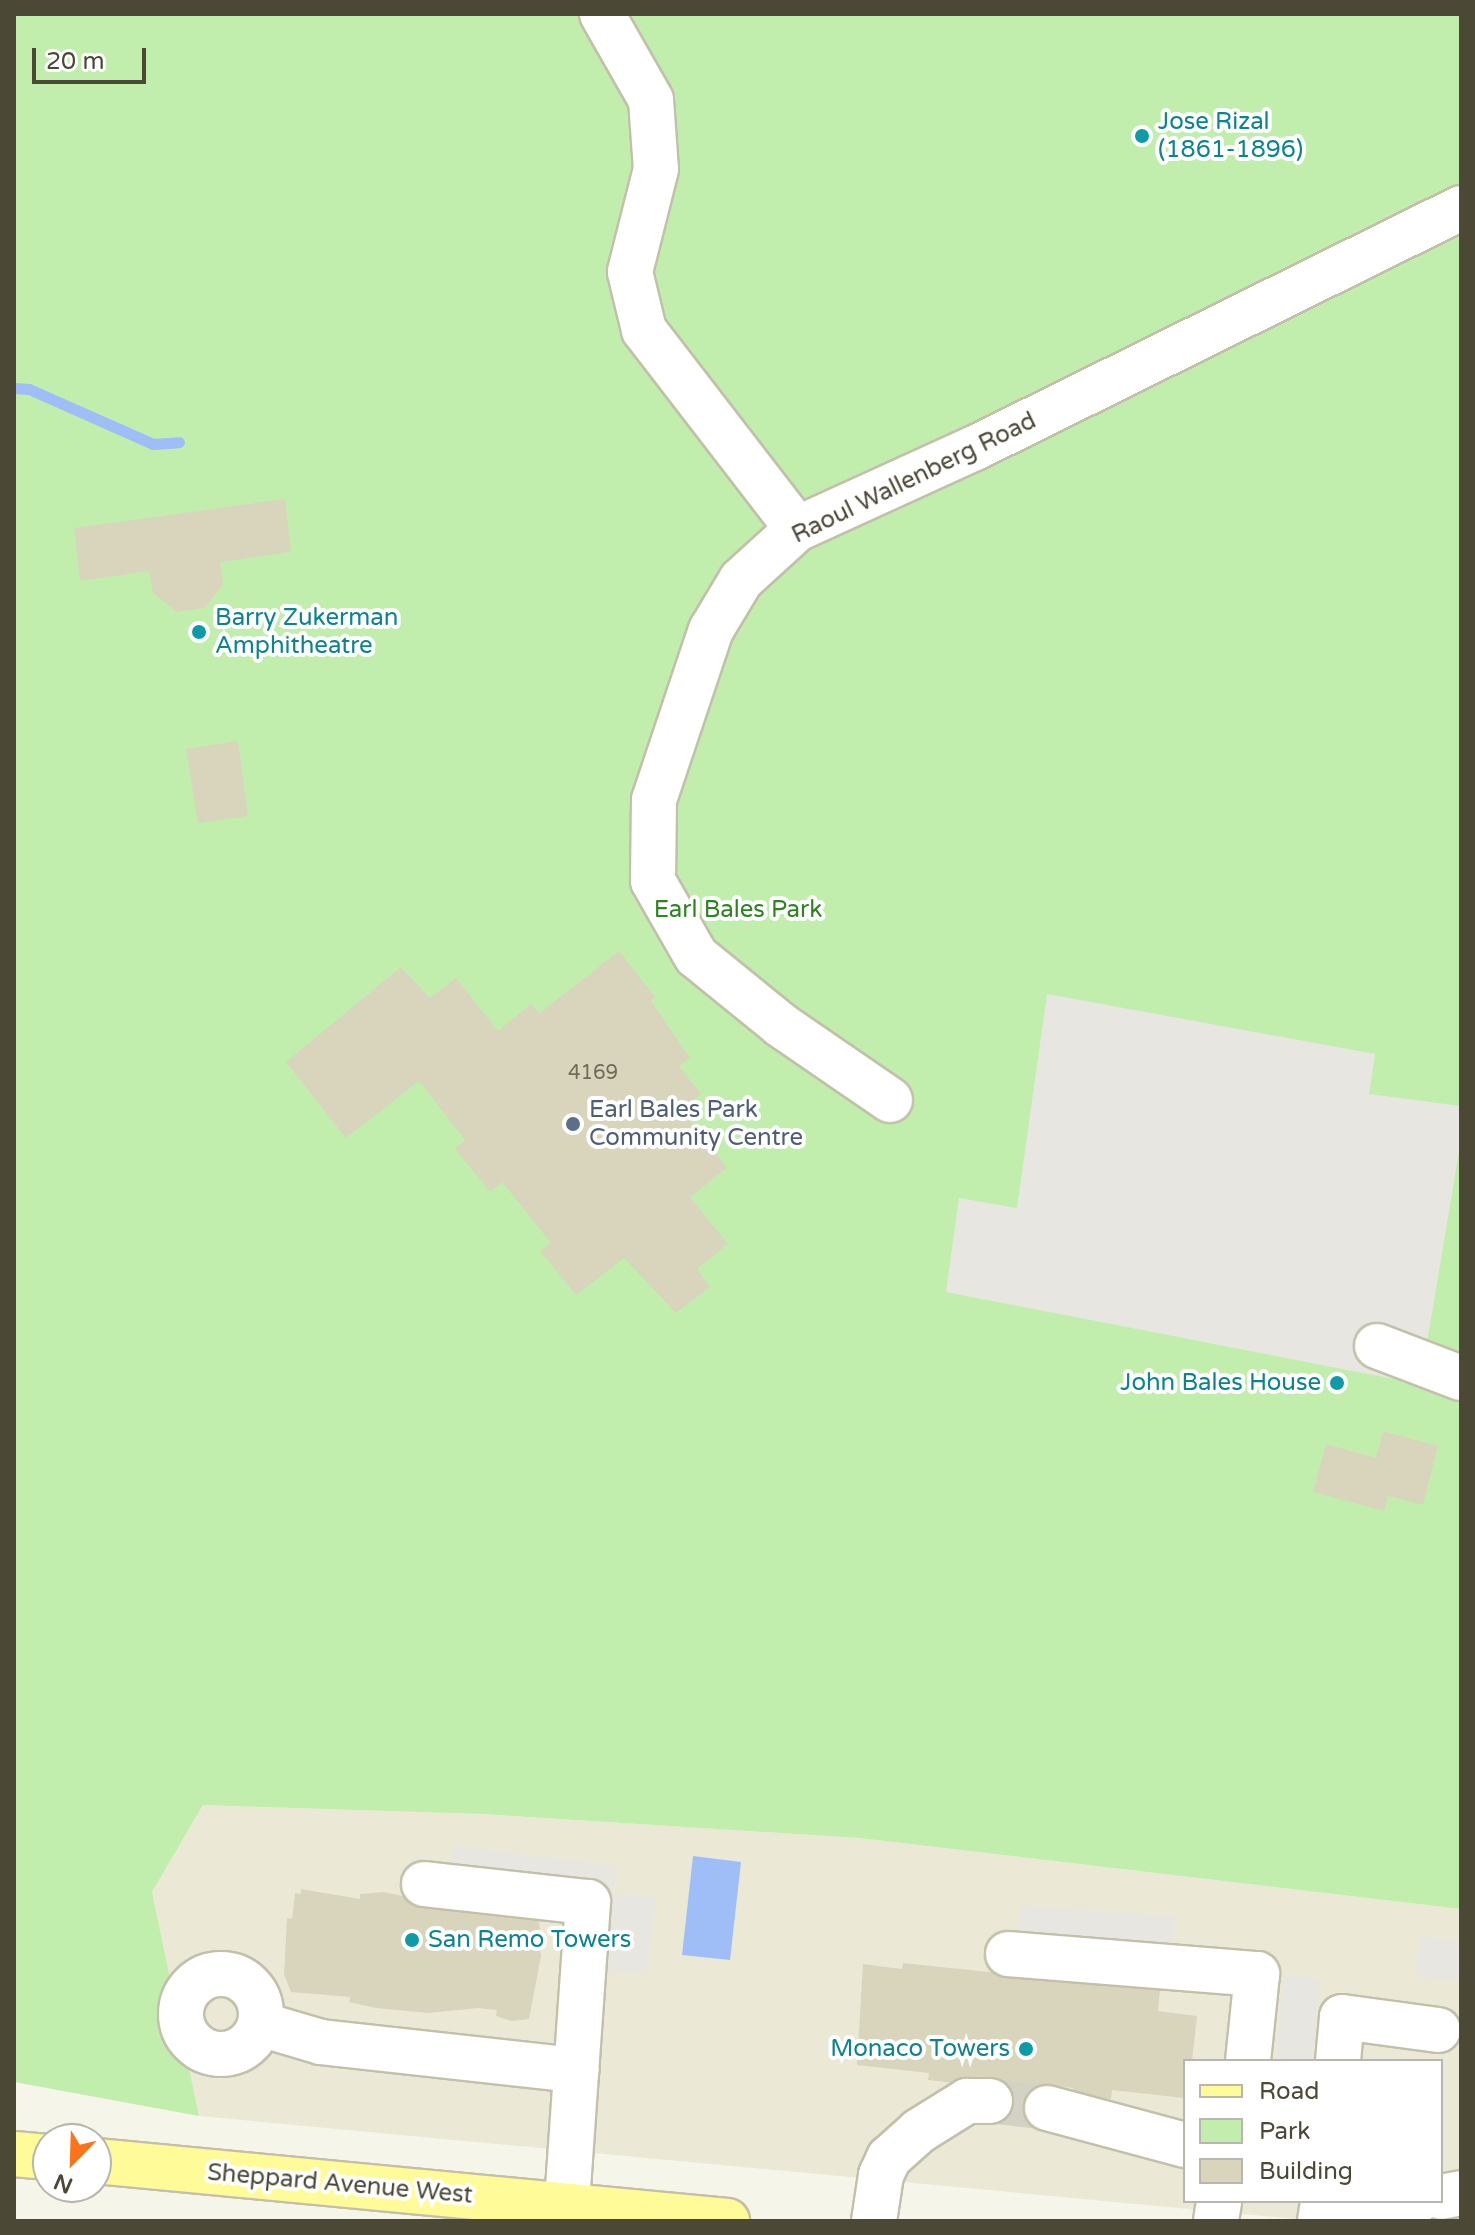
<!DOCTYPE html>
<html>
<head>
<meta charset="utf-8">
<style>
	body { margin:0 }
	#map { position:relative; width:1475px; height:2235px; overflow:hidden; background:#f6f5e9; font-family:"Varela Round",sans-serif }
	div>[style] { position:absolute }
	.residential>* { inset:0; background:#ebe9d6 }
	.green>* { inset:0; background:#c1eead }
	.parking>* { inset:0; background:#e7e6e1 }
	.water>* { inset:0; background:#9fbef8 }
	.stream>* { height:11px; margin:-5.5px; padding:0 5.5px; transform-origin:5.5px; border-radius:5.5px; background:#9fbef8 }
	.building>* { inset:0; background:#d9d5bd }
	.minor-tunnel>* { height:44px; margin-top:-22px; transform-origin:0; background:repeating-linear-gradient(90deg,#d4d2c5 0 44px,transparent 0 66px) }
	.roads { filter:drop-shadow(2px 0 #c3c0aa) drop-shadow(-2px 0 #c3c0aa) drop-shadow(0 2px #c3c0aa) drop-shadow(0 -2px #c3c0aa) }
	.minor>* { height:44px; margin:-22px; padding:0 22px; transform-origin:22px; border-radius:22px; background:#fff }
	.minor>.ring { margin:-22px; padding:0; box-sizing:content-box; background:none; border:44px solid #fff; border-radius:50% }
	.major>* { height:44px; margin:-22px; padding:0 22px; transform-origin:22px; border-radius:22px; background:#fffb99 }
	.dots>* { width:22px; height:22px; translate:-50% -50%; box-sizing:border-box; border:4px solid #fff; border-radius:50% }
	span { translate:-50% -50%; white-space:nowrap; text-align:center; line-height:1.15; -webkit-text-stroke:8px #fff; paint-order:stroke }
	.number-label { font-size:20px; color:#6e6b58 }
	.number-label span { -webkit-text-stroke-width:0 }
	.culture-label { font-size:24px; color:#0d838f }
	.left { translate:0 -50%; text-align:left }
	.right { translate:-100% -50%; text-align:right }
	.street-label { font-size:24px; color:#4b4836 }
	.park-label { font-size:24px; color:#2f8422 }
	.service-label { font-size:24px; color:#4e5e75 }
	.frame { position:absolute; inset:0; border:16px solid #4b4836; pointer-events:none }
	.legend { position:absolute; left:1183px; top:2059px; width:260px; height:144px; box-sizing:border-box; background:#fff; border:2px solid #b7b6af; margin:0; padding:10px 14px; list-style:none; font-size:24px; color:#4b4836 }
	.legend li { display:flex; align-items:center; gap:16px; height:40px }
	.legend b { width:40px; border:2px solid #b7b6af }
	.north { position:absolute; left:32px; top:2123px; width:80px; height:80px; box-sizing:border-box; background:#fff; border:2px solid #b7b6af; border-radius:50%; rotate:203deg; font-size:22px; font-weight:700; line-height:32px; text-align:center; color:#4b4836 }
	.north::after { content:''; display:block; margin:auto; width:28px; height:36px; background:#ff7217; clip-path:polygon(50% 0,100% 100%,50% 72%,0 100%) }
	.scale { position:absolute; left:32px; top:48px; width:114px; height:36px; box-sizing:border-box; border:4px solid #4b4836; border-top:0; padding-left:10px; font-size:24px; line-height:28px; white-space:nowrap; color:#4b4836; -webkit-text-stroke:6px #fff; paint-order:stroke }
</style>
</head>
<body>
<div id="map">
	<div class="residential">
		<i style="clip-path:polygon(evenodd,203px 1805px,482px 1814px,859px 1838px,1461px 1909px,1461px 2221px,1318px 2221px,199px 2116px,152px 1892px,203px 1805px,1185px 2061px,1441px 2061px,1441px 2201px,1185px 2201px,1185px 2061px)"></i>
	</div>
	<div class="green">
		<i style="clip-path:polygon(14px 14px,1461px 14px,1461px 1909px,859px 1838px,482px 1814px,203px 1805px,152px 1892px,199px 2116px,14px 2082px)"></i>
	</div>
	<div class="parking">
		<i style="clip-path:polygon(1047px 994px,1375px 1054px,1369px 1094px,1461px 1106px,1461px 1140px,1420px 1384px,946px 1292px,959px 1198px,1017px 1208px)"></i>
		<i style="clip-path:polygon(453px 1846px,616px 1866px,613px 1893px,656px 1898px,646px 1974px,574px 1965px,579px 1920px,446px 1903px)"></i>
		<i style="clip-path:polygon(1021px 1906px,1175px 1917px,1172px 1951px,1018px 1940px)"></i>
		<i style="clip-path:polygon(1420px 1937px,1461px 1941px,1461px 1981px,1416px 1977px)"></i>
		<i style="clip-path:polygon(1283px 1976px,1320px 1979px,1313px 2061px,1276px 2061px)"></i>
	</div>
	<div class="water">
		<i style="clip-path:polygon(693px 1856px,741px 1862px,730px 1960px,682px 1955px)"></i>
	</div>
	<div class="stream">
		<i style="left:14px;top:388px;width:15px;rotate:4deg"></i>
		<i style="left:29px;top:389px;width:136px;rotate:23.9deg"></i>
		<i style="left:153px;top:444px;width:26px;rotate:-4deg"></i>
	</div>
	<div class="building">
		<i style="clip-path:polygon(285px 499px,291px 552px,220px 562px,223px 584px,205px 608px,176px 612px,153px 593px,149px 571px,80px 581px,74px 528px)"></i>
		<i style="clip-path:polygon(238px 741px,248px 816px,198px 823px,186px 749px)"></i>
		<i style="clip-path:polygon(619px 951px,655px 997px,651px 1001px,690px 1058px,679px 1066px,701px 1094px,682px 1111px,727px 1168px,690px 1197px,728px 1244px,697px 1269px,710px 1287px,676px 1313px,624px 1258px,576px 1295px,540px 1251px,551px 1243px,502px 1182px,490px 1192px,455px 1149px,465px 1140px,419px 1081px,346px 1138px,286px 1062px,401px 967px,430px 998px,456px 978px,498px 1031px,531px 1004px,540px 1013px)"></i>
		<i style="clip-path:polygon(1383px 1431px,1438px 1446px,1423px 1505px,1388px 1496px,1384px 1511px,1313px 1492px,1326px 1444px,1376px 1458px)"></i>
		<i style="clip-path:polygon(301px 1889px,360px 1899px,360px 1894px,384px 1892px,487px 1915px,539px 1915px,541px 1956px,529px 2019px,512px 2021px,496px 2016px,497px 2010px,478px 2008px,428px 2013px,376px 2008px,349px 2002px,350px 1997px,291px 1992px,284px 1974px,287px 1918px,292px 1919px,295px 1893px,301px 1894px)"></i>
		<i style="clip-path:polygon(903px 1963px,1160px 1990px,1158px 2011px,1197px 2016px,1192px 2061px,1185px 2061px,1184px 2098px,1112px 2090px,1111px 2099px,1072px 2095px,1073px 2088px,1049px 2085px,1044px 2129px,988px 2123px,993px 2080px,965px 2077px,964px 2084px,928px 2080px,929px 2073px,857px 2065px,863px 1964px,902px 1969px)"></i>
	</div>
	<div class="minor-tunnel">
		<i style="left:990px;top:2101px;width:57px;rotate:7deg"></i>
	</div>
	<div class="roads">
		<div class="minor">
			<i style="left:602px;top:14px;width:99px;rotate:60.3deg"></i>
			<i style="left:651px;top:100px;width:69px;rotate:85.9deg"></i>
			<i style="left:656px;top:169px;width:106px;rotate:104.2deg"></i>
			<i style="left:630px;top:272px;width:60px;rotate:76.4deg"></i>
			<i style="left:644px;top:330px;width:251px;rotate:52.4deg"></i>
			<i style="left:890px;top:1100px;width:132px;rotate:-145.5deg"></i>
			<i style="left:781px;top:1025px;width:109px;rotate:-140.9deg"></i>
			<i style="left:696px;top:956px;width:86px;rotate:-119.8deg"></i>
			<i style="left:653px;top:881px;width:81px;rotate:-89.3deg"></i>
			<i style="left:654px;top:800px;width:179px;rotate:-71.5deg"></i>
			<i style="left:711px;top:630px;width:58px;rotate:-59deg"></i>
			<i style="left:741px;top:580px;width:76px;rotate:-42.3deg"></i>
			<i style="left:797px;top:529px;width:196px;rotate:-24.5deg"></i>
			<i style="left:975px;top:448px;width:542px;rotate:-26.28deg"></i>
			<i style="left:1377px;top:1346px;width:90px;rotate:20.9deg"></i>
			<i style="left:424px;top:1884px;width:165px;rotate:6.3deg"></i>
			<i style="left:588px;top:1902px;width:305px;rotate:94deg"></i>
			<i style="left:1008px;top:1954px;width:250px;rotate:4.6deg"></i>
			<i style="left:1257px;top:1974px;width:87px;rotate:95.9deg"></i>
			<i class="ring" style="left:181px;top:1974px;width:36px;height:36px"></i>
			<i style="left:260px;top:2024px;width:64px;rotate:16.4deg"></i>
			<i style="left:321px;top:2042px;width:257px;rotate:6.3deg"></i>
			<i style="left:1338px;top:2061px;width:44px;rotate:-84.8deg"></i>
			<i style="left:1342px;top:2017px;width:97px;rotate:7.7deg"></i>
			<i style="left:1047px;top:2108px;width:143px;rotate:15deg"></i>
			<i style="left:1441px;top:2197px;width:20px;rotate:-11deg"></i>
			<i style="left:874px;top:2221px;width:47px;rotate:-81.3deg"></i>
			<i style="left:881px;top:2175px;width:19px;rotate:-65deg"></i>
			<i style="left:889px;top:2158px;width:40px;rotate:-42deg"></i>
			<i style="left:919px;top:2131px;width:57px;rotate:-32deg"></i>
			<i style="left:967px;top:2101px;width:23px"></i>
			<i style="left:1216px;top:2221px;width:20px;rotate:-81deg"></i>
			<i style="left:1320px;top:2221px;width:20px;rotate:-81deg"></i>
			<i style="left:1323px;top:2201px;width:60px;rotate:5.7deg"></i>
			<i style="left:1383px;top:2207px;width:35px;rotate:-10deg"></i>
		</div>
		<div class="major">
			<i style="left:14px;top:2154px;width:34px;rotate:5deg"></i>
			<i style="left:96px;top:2161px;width:634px;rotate:5.43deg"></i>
		</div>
	</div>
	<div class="dots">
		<i style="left:1142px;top:136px;background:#0f9aa8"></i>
		<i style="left:199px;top:632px;background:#0f9aa8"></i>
		<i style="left:573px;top:1124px;background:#5c6f8a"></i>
		<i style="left:1337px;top:1383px;background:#0f9aa8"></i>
		<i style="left:412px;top:1940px;background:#0f9aa8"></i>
		<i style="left:1026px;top:2049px;background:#0f9aa8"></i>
	</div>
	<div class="number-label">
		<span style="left:593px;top:1073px">4169</span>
	</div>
	<div class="culture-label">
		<span class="left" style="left:1158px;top:136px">Jose Rizal<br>(1861-1896)</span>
		<span class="left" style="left:215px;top:632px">Barry Zukerman<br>Amphitheatre</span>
		<span class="right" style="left:1321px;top:1383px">John Bales House</span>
		<span class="left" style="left:428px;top:1940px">San Remo Towers</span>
		<span class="right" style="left:1010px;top:2049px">Monaco Towers</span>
	</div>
	<div class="street-label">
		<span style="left:914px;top:478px;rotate:-26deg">Raoul Wallenberg Road</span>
		<span style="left:340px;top:2184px;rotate:5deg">Sheppard Avenue West</span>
	</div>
	<div class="park-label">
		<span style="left:738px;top:910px">Earl Bales Park</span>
	</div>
	<div class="service-label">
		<span class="left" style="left:589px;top:1124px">Earl Bales Park<br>Community Centre</span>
	</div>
	<div class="frame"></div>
	<ul class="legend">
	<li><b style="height:10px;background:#fffb99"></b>Road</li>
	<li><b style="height:22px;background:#c1eead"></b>Park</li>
	<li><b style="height:22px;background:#d9d5bd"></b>Building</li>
	</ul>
	<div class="north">N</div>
	<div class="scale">20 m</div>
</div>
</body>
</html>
